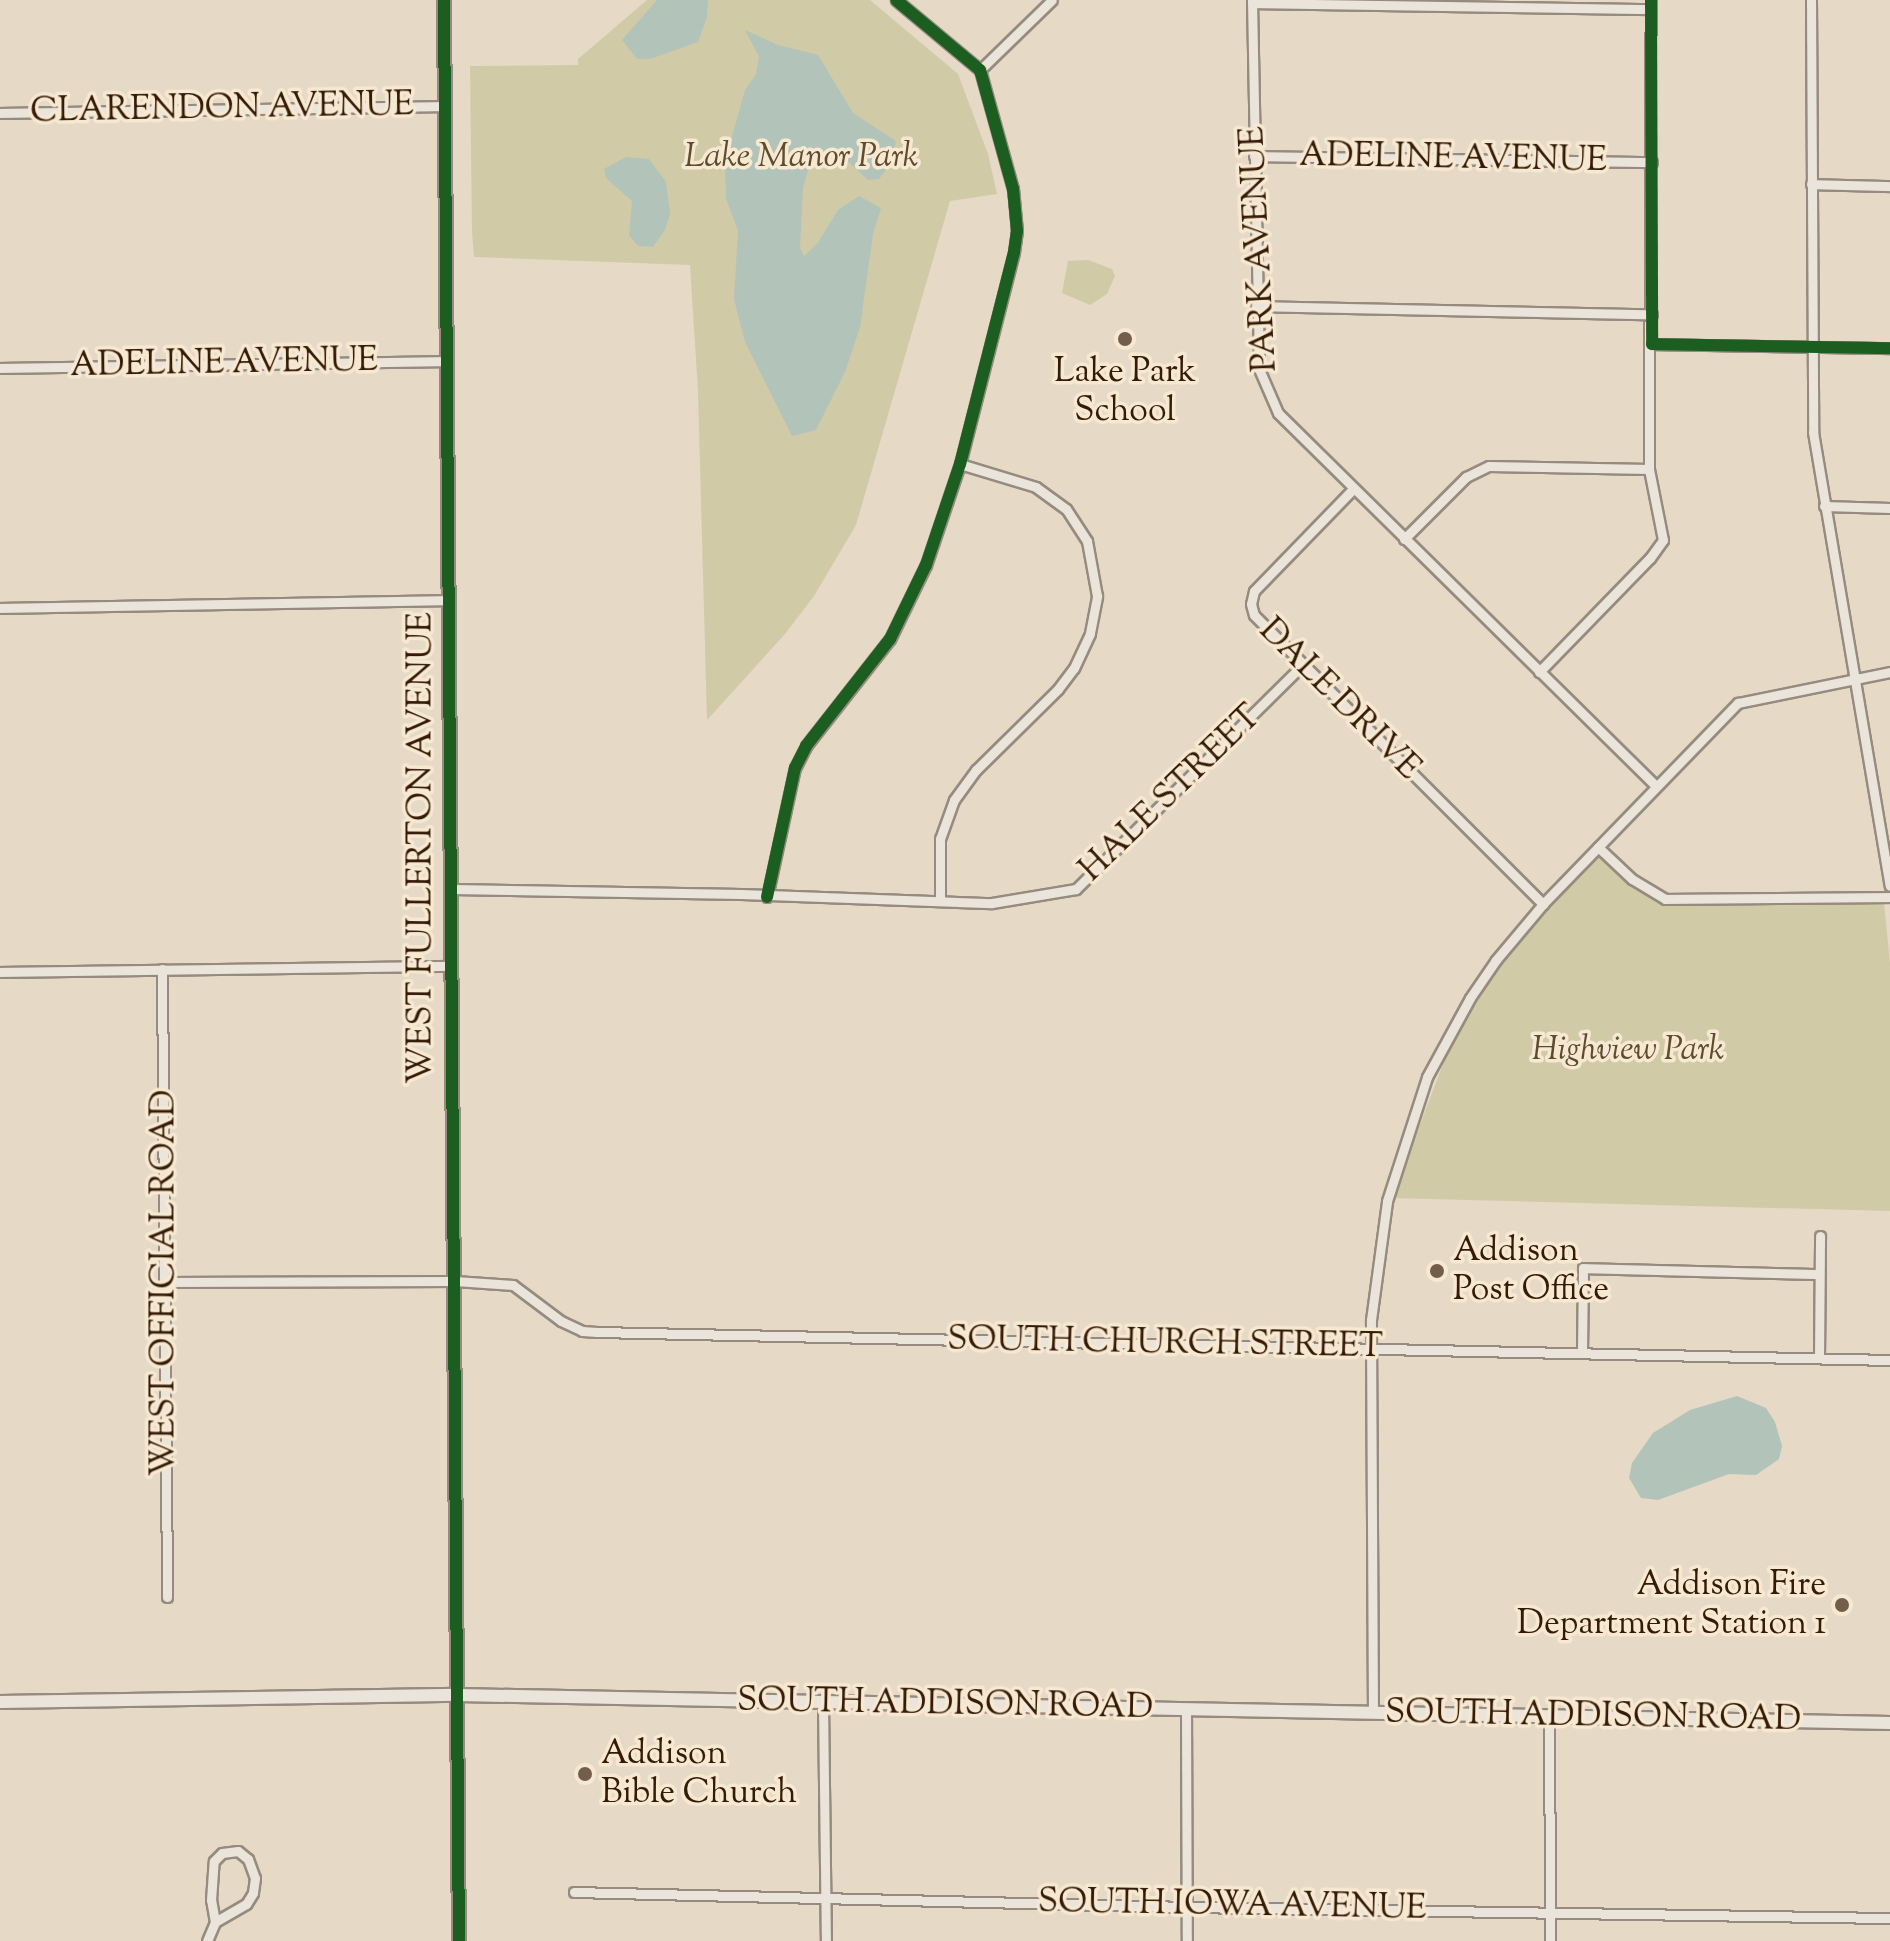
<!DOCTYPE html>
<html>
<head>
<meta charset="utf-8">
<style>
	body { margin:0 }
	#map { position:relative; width:1890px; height:1941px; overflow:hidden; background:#e6d9c6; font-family:"Sorts Mill Goudy",serif }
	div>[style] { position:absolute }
	.green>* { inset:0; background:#d1caa6 }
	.water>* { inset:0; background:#b2c3b9 }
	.roads { filter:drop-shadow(2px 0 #968b7e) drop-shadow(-2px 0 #968b7e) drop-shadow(0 2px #968b7e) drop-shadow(0 -2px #968b7e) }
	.minor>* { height:9px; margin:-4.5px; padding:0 4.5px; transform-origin:4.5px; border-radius:4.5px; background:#eae4da }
	.tertiary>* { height:12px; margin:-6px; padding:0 6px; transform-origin:6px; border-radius:6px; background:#eae4da }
	.cycleway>* { height:12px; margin:-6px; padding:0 6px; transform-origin:6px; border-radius:6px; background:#1b5e20 }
	.dots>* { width:22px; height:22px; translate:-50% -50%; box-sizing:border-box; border:4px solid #f7e8d2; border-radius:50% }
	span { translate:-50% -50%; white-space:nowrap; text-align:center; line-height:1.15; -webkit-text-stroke:7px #f7e8d2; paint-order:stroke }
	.street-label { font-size:34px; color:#341b07 }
	.park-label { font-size:34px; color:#5e4c2f; font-style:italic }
	.poi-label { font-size:34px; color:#341b07 }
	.left { translate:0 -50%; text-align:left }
	.right { translate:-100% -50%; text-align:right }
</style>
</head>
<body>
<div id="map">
	<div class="green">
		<i style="clip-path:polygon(647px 0,870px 0,958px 74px,988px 154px,997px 194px,950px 201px,856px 525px,814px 596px,785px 634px,707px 720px,698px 391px,690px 265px,474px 257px,472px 232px,470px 66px,578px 65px,578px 59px)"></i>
		<i style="clip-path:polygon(1088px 260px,1112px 269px,1115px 276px,1107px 294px,1090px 305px,1062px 293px,1068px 261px)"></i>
		<i style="clip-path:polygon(1598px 855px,1653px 899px,1684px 904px,1884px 904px,1890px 962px,1890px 1211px,1392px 1198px,1453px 1038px,1505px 957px)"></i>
	</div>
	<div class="water">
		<i style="clip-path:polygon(657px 0,708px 0,707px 17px,698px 42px,650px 59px,637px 59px,622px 40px)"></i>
		<i style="clip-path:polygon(745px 30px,778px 45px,818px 55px,853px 113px,896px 141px,889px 166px,879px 179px,868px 180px,838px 152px,822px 151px,810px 163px,803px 188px,800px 248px,804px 256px,817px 244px,838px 210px,859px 196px,881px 208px,873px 234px,860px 327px,845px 372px,816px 430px,792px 436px,745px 342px,734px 299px,738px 231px,726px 198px,725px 161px,745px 90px,756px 74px,759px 57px)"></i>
		<i style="clip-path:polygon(626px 157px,649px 159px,666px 182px,670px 214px,665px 230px,653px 247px,638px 246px,629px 235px,632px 201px,606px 178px,604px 169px)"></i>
		<i style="clip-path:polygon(1737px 1396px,1766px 1408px,1775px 1422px,1782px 1446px,1779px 1459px,1756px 1475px,1729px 1474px,1658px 1500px,1641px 1498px,1629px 1478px,1632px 1463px,1653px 1433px,1690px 1410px)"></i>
	</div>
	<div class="roads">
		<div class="minor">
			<i style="left:1252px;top:0;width:369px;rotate:88.9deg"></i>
			<i style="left:1259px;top:369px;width:48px;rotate:66.6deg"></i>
			<i style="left:1278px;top:413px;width:531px;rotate:44.62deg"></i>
			<i style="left:1811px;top:0;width:432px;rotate:89.7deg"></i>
			<i style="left:1813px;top:432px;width:460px;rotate:80.4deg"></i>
			<i style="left:1252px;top:3px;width:399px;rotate:0.9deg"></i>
			<i style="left:980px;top:70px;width:100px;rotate:-44.2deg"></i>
			<i style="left:0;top:113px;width:445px;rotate:-0.9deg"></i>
			<i style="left:1254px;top:156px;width:398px;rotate:0.9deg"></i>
			<i style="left:1811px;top:184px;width:79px;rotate:1.5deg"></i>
			<i style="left:1256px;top:306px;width:396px;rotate:1.2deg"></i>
			<i style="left:1652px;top:344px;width:238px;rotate:1deg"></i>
			<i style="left:0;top:368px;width:448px;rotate:-0.9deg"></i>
			<i style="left:1353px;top:489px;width:142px;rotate:134.1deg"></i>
			<i style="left:1254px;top:591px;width:13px;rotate:103deg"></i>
			<i style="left:1251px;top:604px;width:11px;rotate:75deg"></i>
			<i style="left:1254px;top:615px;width:409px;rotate:45deg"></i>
			<i style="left:1824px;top:506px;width:66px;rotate:1.7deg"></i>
			<i style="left:1404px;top:539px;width:88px;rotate:-45deg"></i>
			<i style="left:1466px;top:477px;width:25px;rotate:-26deg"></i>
			<i style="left:1489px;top:466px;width:160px;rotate:1.1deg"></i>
			<i style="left:0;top:608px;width:450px;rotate:-1deg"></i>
			<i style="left:1539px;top:672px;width:159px;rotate:-45.8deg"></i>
			<i style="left:1650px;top:558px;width:22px;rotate:-54deg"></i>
			<i style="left:1663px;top:540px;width:72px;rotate:-101.2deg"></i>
			<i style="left:1649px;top:469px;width:469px;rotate:-89.8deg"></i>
			<i style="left:1598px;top:847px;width:47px;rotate:43.3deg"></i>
			<i style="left:1632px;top:879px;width:39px;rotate:31deg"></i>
			<i style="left:1665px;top:899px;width:225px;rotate:-0.5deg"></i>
			<i style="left:452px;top:889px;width:289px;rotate:1deg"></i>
			<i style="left:741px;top:894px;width:251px;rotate:2.1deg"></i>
			<i style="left:992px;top:903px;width:85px;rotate:-9.5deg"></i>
			<i style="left:1076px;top:889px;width:317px;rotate:-44.7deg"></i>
			<i style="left:767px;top:897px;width:132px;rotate:-77.8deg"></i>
			<i style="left:795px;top:768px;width:25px;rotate:-63deg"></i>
			<i style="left:806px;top:746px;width:136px;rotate:-51.9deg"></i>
			<i style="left:890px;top:639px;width:82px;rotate:-64.1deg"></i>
			<i style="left:926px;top:565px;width:107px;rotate:-71.4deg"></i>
			<i style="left:960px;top:464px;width:219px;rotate:-75.7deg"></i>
			<i style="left:1014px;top:252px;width:21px;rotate:-82deg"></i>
			<i style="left:1017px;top:231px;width:42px;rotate:-95.4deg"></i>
			<i style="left:1013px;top:189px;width:123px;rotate:-105.5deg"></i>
			<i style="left:980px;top:70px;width:109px;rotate:-140.2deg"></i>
			<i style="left:940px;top:901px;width:62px;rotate:-90deg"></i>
			<i style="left:940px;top:839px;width:41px;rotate:-70.3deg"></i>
			<i style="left:954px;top:800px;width:37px;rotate:-54deg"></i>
			<i style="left:976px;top:770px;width:115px;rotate:-44.6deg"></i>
			<i style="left:1058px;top:689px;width:26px;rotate:-53deg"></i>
			<i style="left:1074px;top:668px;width:38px;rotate:-65deg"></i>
			<i style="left:1090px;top:633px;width:38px;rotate:-79deg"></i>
			<i style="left:1097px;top:596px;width:56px;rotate:-100.3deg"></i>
			<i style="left:1087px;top:541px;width:38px;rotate:-123deg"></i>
			<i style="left:1066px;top:509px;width:37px;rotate:-144deg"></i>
			<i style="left:1036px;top:487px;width:79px;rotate:-163.2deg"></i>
			<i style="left:162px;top:969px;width:628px;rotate:89.54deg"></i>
			<i style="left:0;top:972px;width:452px;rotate:-0.8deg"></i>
			<i style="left:165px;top:1282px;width:290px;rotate:-0.2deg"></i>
			<i style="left:455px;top:1281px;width:58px;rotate:3.9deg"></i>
			<i style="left:513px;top:1285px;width:60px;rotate:36.9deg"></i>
			<i style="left:561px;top:1321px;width:23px;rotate:25deg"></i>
			<i style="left:582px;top:1331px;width:15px;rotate:4deg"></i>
			<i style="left:597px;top:1332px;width:1293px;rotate:1.24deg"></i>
			<i style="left:1582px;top:1353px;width:85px;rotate:-89.3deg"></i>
			<i style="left:1583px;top:1268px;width:236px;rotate:1.5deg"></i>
			<i style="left:1819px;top:1358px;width:122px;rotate:-89.5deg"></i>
			<i style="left:823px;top:1702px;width:239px;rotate:89.3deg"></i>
			<i style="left:1186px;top:1709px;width:232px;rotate:89.8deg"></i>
			<i style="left:1373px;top:1713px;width:393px;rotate:-90.3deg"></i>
			<i style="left:1371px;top:1320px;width:120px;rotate:-82.3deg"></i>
			<i style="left:1387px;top:1201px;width:130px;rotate:-72.1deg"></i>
			<i style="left:1427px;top:1077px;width:90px;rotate:-61.4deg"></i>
			<i style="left:1470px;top:998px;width:46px;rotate:-55.6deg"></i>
			<i style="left:1496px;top:960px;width:73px;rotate:-50deg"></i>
			<i style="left:1543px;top:904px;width:280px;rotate:-45.9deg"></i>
			<i style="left:1738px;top:703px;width:155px;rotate:-11.5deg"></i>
			<i style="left:1549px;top:1716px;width:225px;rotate:89.7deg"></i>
			<i style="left:238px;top:1851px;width:13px;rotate:39deg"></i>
			<i style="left:248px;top:1859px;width:20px;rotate:70deg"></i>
			<i style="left:255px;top:1878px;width:15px;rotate:98deg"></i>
			<i style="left:253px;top:1893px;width:13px;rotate:122deg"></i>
			<i style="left:246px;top:1904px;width:36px;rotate:150deg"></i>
			<i style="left:215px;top:1922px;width:22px;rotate:-100deg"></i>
			<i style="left:211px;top:1900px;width:39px;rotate:-86deg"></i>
			<i style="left:214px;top:1861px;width:11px;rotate:-45deg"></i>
			<i style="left:222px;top:1853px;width:16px;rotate:-7deg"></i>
			<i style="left:574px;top:1892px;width:613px;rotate:1.4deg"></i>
			<i style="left:1187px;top:1907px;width:703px;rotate:0.9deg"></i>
			<i style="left:207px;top:1941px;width:21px;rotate:-67deg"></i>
		</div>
		<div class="tertiary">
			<i style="left:444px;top:0;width:1941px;rotate:89.56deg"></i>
			<i style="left:0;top:1702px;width:459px;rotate:-0.9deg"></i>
			<i style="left:459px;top:1695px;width:1431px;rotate:1.12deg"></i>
		</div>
	</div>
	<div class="cycleway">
		<i style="left:444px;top:0;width:1941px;rotate:89.56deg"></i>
		<i style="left:1651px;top:0;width:344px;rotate:89.8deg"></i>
		<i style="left:1652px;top:344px;width:238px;rotate:1deg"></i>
		<i style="left:767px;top:897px;width:132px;rotate:-77.8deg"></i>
		<i style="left:795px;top:768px;width:25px;rotate:-63deg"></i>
		<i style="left:806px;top:746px;width:136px;rotate:-51.9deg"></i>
		<i style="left:890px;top:639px;width:82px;rotate:-64.1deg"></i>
		<i style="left:926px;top:565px;width:107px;rotate:-71.4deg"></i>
		<i style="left:960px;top:464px;width:219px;rotate:-75.7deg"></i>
		<i style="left:1014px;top:252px;width:21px;rotate:-82deg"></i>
		<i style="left:1017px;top:231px;width:42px;rotate:-95.4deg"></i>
		<i style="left:1013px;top:189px;width:123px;rotate:-105.5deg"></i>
		<i style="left:980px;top:70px;width:109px;rotate:-140.2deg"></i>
	</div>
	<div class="dots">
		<i style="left:1125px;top:339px;background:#725e4a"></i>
		<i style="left:1437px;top:1271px;background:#725e4a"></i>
		<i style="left:1842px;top:1605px;background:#725e4a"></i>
		<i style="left:585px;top:1774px;background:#725e4a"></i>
	</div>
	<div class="street-label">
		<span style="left:222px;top:109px;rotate:-1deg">CLARENDON AVENUE</span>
		<span style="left:1453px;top:159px;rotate:1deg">ADELINE AVENUE</span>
		<span style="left:1260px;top:249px;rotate:-93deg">PARK AVENUE</span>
		<span style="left:224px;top:364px;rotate:-1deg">ADELINE AVENUE</span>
		<span style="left:1339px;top:700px;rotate:45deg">DALE DRIVE</span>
		<span style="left:1171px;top:794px;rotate:-44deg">HALE STREET</span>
		<span style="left:422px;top:848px;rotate:-90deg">WEST FULLERTON AVENUE</span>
		<span style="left:165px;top:1283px;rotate:-90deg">WEST OFFICIAL ROAD</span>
		<span style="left:1165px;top:1344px;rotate:1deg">SOUTH CHURCH STREET</span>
		<span style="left:945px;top:1705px;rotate:1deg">SOUTH ADDISON ROAD</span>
		<span style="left:1593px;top:1717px;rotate:1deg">SOUTH ADDISON ROAD</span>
		<span style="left:1232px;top:1906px;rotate:1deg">SOUTH IOWA AVENUE</span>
	</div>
	<div class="park-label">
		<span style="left:801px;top:158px">Lake Manor Park</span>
		<span style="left:1628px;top:1051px">Highview Park</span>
	</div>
	<div class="poi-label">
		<span style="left:1125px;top:392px">Lake Park<br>School</span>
		<span class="left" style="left:1453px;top:1271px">Addison<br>Post Office</span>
		<span class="right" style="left:1826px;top:1605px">Addison Fire<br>Department Station 1</span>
		<span class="left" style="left:601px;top:1774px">Addison<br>Bible Church</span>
	</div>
</div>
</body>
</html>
